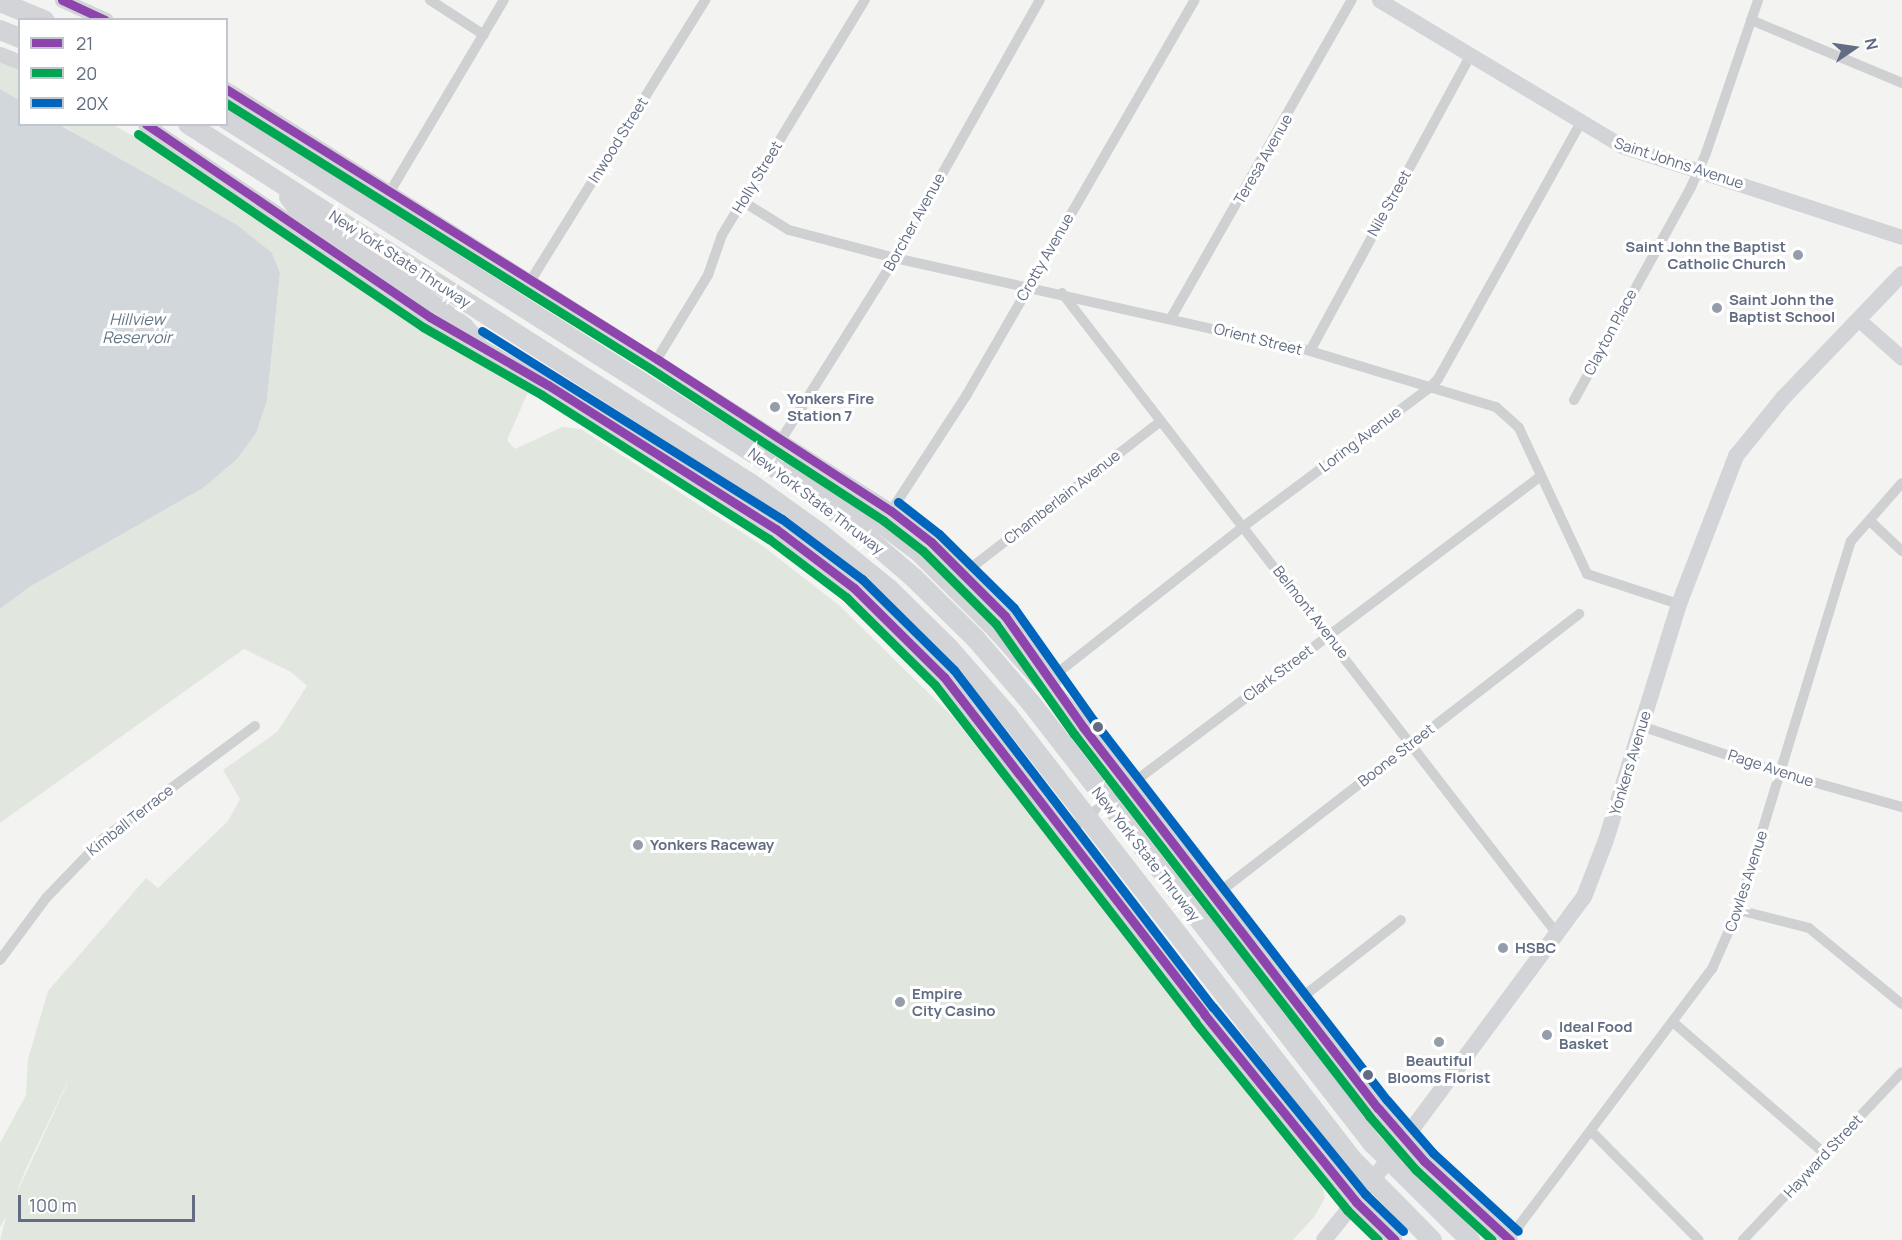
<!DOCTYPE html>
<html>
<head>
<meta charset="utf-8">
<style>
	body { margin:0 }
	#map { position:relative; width:1902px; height:1240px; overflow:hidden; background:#f3f4f1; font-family:Manrope,sans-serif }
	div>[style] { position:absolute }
	.green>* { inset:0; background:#e1e7df }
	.water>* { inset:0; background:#d1d7db }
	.street>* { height:10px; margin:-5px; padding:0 5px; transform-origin:5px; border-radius:5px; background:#cfd0d1 }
	.secondary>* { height:15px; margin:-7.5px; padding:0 7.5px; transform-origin:7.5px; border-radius:7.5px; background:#d2d4d8 }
	.primary>* { height:16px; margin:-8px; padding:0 8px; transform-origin:8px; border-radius:8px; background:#d2d4d8 }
	.highway>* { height:20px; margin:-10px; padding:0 10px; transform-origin:10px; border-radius:10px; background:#d2d4d8 }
	.bus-1>* { height:9px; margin:-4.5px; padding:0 4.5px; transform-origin:4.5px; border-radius:4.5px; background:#8e44ad }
	.bus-2>* { height:9px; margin:-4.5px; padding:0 4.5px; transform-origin:4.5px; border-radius:4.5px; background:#00a651 }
	.bus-3>* { height:9px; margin:-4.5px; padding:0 4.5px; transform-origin:4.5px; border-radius:4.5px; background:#0065bd }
	.dots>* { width:16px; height:16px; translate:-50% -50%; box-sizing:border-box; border:3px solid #fff; border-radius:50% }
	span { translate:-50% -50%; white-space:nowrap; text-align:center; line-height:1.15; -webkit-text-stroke:6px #fff; paint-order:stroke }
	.street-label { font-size:15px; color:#626d84 }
	.poi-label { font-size:15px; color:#626d84; font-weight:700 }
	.right { translate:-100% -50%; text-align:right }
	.left { translate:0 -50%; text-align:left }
	.water-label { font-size:16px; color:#627588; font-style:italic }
	.legend { position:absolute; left:18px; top:18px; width:210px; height:108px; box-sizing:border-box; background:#fff; border:2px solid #c0c5ce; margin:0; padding:8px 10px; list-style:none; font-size:18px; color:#626d84 }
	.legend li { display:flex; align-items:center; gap:12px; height:30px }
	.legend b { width:30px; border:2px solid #c0c5ce }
	.north { position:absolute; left:1824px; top:18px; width:60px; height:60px; -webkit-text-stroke:4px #fff; paint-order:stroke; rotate:77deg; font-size:16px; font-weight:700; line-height:24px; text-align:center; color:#626d84 }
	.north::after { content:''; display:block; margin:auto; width:21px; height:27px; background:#626d84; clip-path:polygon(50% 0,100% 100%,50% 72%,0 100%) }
	.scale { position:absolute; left:18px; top:1195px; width:177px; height:27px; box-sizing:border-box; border:3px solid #626d84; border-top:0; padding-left:8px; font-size:18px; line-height:21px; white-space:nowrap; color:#626d84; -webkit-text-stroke:4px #fff; paint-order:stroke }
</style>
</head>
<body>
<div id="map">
	<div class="green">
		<i style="clip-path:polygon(0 62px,19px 70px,19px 100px,0 89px)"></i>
		<i style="clip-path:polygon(evenodd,60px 124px,113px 125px,143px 141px,151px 135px,529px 390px,507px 440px,515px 449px,562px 427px,581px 429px,763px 546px,840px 606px,953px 717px,1322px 1184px,1325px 1198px,1314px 1217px,1293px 1240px,0 1240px,6px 1217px,0 1227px,0 1143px,26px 1095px,28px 1059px,48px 991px,146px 878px,158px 888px,228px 821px,240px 799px,223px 770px,277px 732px,307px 686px,291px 672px,244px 649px,0 823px,0 609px,31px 586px,203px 488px,267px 400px,280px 273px,272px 253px,60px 124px,68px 1081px,68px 1082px,16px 1195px,25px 1171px,68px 1081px)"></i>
	</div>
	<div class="water">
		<i style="clip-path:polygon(0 89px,19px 100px,20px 124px,60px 125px,237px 225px,272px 253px,280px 273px,267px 400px,256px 433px,237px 459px,203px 488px,31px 586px,0 609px)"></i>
	</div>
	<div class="street">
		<i style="left:430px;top:0;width:64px;rotate:32.9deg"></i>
		<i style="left:1751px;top:20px;width:164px;rotate:22.6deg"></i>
		<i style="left:391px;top:190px;width:221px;rotate:-59.3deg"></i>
		<i style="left:742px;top:201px;width:55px;rotate:31.7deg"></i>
		<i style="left:789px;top:230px;width:110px;rotate:14.8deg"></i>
		<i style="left:895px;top:258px;width:425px;rotate:12.6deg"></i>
		<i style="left:1310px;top:351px;width:194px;rotate:16.8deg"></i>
		<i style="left:1496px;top:407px;width:31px;rotate:42deg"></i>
		<i style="left:1519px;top:428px;width:161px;rotate:65deg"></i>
		<i style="left:1587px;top:574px;width:97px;rotate:18.1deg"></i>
		<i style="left:531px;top:280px;width:330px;rotate:-58.1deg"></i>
		<i style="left:1062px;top:293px;width:810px;rotate:52.32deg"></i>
		<i style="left:1171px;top:318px;width:366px;rotate:-60.4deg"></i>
		<i style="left:1310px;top:351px;width:336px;rotate:-61.5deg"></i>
		<i style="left:657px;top:359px;width:98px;rotate:-58.7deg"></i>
		<i style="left:708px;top:275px;width:42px;rotate:-70.7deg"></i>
		<i style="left:722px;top:235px;width:275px;rotate:-58.7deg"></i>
		<i style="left:1574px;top:400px;width:243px;rotate:-61.2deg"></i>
		<i style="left:1691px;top:187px;width:37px;rotate:-66deg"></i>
		<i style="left:1706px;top:153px;width:162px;rotate:-71.2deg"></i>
		<i style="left:781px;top:440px;width:215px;rotate:-57.9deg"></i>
		<i style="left:895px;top:258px;width:296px;rotate:-60.7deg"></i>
		<i style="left:891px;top:511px;width:137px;rotate:-56.9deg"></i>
		<i style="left:966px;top:396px;width:457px;rotate:-60deg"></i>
		<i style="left:1870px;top:521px;width:44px;rotate:43.2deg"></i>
		<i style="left:963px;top:574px;width:250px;rotate:-37.7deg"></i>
		<i style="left:1051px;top:678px;width:246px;rotate:-38.2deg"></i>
		<i style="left:1244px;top:526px;width:229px;rotate:-36.7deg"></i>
		<i style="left:1428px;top:389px;width:14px;rotate:-45deg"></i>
		<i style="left:1438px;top:379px;width:292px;rotate:-60.9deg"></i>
		<i style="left:1641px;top:726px;width:148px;rotate:18.6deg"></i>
		<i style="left:1781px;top:773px;width:126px;rotate:15.7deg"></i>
		<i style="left:1066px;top:833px;width:594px;rotate:-36.93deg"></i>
		<i style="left:1213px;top:897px;width:463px;rotate:-37.7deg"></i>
		<i style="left:1738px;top:910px;width:73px;rotate:14.2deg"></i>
		<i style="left:1809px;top:928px;width:120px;rotate:39.3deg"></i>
		<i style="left:0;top:960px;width:77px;rotate:-53.4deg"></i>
		<i style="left:46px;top:898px;width:83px;rotate:-46deg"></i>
		<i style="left:104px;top:838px;width:188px;rotate:-36.6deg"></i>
		<i style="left:1296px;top:1002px;width:133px;rotate:-38deg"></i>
		<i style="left:1674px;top:1023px;width:200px;rotate:40.9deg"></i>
		<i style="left:1591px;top:1131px;width:153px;rotate:45.3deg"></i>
		<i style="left:1509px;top:1239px;width:338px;rotate:-53.1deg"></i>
		<i style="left:1712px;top:969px;width:64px;rotate:-66.2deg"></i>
		<i style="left:1738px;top:910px;width:386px;rotate:-73deg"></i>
		<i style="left:1851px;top:541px;width:77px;rotate:-48.7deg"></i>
		<i style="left:1743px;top:1240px;width:231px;rotate:-46.6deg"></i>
	</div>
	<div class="secondary">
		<i style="left:62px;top:0;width:48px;rotate:24.4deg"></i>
		<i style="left:1379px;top:0;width:283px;rotate:31deg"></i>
		<i style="left:1622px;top:146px;width:294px;rotate:18deg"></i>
		<i style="left:0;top:54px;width:22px;rotate:22deg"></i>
		<i style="left:226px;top:89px;width:788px;rotate:32.4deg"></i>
		<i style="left:891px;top:511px;width:51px;rotate:37.8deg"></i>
		<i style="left:931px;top:542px;width:105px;rotate:45deg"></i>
		<i style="left:1005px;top:616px;width:82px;rotate:54deg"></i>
		<i style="left:145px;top:124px;width:344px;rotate:34.1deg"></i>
		<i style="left:430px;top:317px;width:136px;rotate:30deg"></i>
		<i style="left:548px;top:385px;width:270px;rotate:32.3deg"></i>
		<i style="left:776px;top:529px;width:98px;rotate:37.1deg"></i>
		<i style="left:854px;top:588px;width:127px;rotate:44.7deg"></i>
		<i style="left:944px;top:677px;width:426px;rotate:52.3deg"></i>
		<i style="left:1204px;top:1014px;width:242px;rotate:51deg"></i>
		<i style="left:1356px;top:1202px;width:54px;rotate:44.3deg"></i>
		<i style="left:1859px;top:320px;width:57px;rotate:41.5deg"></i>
		<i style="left:1078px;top:719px;width:491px;rotate:52.4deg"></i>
		<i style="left:1378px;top:1108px;width:70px;rotate:49deg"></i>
		<i style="left:1424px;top:1161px;width:117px;rotate:42.6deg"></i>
	</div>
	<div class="primary">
		<i style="left:1324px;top:1240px;width:118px;rotate:-51.2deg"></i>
		<i style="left:1398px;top:1148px;width:312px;rotate:-53.5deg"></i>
		<i style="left:1584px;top:897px;width:61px;rotate:-68.9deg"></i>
		<i style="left:1606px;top:840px;width:247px;rotate:-72.8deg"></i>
		<i style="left:1679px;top:604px;width:159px;rotate:-68.9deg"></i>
		<i style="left:1736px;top:456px;width:75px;rotate:-51deg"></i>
		<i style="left:1783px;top:398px;width:172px;rotate:-46.2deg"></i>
	</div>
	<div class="highway">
		<i style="left:0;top:2px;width:48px;rotate:22.2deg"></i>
		<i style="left:0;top:30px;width:22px;rotate:22deg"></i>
		<i style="left:226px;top:119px;width:633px;rotate:32.36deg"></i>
		<i style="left:761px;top:458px;width:109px;rotate:36deg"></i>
		<i style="left:849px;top:522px;width:86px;rotate:40.7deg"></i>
		<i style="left:914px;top:578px;width:86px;rotate:44.5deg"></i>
		<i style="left:975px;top:638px;width:86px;rotate:49.3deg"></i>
		<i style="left:1031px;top:703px;width:557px;rotate:52.22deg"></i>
		<i style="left:1372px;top:1143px;width:138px;rotate:44.7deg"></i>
		<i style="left:188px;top:124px;width:667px;rotate:32.57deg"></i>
		<i style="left:750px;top:483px;width:86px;rotate:35.5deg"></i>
		<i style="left:820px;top:533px;width:87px;rotate:39deg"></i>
		<i style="left:888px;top:588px;width:87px;rotate:44.5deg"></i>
		<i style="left:950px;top:649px;width:86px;rotate:48.8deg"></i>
		<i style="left:1007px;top:714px;width:563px;rotate:52.21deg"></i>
		<i style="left:1352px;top:1159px;width:114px;rotate:45.4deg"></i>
		<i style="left:289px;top:197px;width:16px;rotate:52deg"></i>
		<i style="left:299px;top:210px;width:202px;rotate:35.3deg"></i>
		<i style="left:464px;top:327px;width:18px;rotate:49deg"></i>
		<i style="left:792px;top:468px;width:73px;rotate:29.7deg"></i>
		<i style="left:855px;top:504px;width:80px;rotate:36.9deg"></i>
		<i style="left:919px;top:552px;width:110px;rotate:45deg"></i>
		<i style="left:997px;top:630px;width:130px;rotate:48.4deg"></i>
	</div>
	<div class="bus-1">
		<i style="left:62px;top:0;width:47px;rotate:24.9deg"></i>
		<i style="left:226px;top:89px;width:509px;rotate:32.07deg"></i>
		<i style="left:657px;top:359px;width:279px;rotate:33deg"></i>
		<i style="left:891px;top:511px;width:51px;rotate:37.8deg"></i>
		<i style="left:931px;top:542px;width:105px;rotate:45deg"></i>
		<i style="left:1005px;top:616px;width:136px;rotate:54.9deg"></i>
		<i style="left:1083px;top:727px;width:482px;rotate:52.3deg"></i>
		<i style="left:1378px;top:1108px;width:70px;rotate:49deg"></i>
		<i style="left:1424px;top:1161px;width:117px;rotate:42.6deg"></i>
		<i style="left:146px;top:124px;width:343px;rotate:34.2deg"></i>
		<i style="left:430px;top:317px;width:136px;rotate:30deg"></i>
		<i style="left:548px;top:385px;width:270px;rotate:32.3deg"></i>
		<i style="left:776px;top:529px;width:98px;rotate:37.1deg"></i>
		<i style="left:854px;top:588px;width:127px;rotate:44.7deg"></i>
		<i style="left:944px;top:677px;width:426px;rotate:52.3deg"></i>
		<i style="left:1204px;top:1014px;width:242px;rotate:51deg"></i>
		<i style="left:1356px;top:1202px;width:54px;rotate:44.3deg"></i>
	</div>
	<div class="bus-2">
		<i style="left:226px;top:103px;width:501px;rotate:32.04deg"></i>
		<i style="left:651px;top:369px;width:278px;rotate:33.1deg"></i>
		<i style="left:884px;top:521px;width:49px;rotate:37.6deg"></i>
		<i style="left:923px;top:551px;width:103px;rotate:45deg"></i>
		<i style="left:996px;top:624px;width:135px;rotate:54.7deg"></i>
		<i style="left:1074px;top:734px;width:483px;rotate:52.3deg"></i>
		<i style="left:1369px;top:1116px;width:72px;rotate:49deg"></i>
		<i style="left:1416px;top:1170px;width:103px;rotate:42.6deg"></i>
		<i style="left:138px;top:134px;width:344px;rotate:34.1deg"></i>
		<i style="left:423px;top:327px;width:137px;rotate:29.7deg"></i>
		<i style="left:542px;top:395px;width:269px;rotate:32.4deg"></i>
		<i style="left:769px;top:539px;width:96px;rotate:37deg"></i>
		<i style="left:846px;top:597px;width:125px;rotate:44.7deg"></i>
		<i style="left:935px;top:685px;width:426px;rotate:52.3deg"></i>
		<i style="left:1195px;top:1022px;width:242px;rotate:51deg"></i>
		<i style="left:1347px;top:1210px;width:43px;rotate:44.1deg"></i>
	</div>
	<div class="bus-3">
		<i style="left:482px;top:331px;width:354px;rotate:32.1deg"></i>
		<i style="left:782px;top:519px;width:100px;rotate:36.9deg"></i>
		<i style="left:862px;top:579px;width:129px;rotate:44.7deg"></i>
		<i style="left:954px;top:670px;width:425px;rotate:52.5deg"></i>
		<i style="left:1213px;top:1007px;width:241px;rotate:50.9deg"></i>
		<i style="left:1365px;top:1194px;width:53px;rotate:44.2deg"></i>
		<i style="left:898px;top:502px;width:52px;rotate:38deg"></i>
		<i style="left:939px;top:534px;width:105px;rotate:44.6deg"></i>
		<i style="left:1014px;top:608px;width:137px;rotate:54.8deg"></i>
		<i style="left:1093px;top:720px;width:480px;rotate:52.3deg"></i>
		<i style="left:1387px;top:1100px;width:70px;rotate:49deg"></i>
		<i style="left:1433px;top:1153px;width:115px;rotate:42.5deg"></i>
	</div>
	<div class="dots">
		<i style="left:1798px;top:255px;background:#959caa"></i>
		<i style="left:1717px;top:308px;background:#959caa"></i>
		<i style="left:775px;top:407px;background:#959caa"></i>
		<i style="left:1098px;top:727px;background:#626d84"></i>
		<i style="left:638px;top:845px;background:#959caa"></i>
		<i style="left:1503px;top:948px;background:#959caa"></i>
		<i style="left:900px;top:1002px;background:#959caa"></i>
		<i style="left:1547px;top:1035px;background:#959caa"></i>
		<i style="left:1439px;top:1042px;background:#959caa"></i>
		<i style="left:1368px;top:1075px;background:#626d84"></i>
	</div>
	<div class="street-label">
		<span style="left:618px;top:140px;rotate:-58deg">Inwood Street</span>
		<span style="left:1263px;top:159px;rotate:-60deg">Teresa Avenue</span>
		<span style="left:1679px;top:163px;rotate:18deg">Saint Johns Avenue</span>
		<span style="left:757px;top:177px;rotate:-59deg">Holly Street</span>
		<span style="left:1389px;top:203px;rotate:-61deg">Nile Street</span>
		<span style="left:914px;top:222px;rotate:-61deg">Borcher Avenue</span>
		<span style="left:1045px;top:257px;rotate:-60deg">Crotty Avenue</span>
		<span style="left:400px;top:259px;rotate:33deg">New York State Thruway</span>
		<span style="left:1610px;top:332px;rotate:-62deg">Clayton Place</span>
		<span style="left:1258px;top:339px;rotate:14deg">Orient Street</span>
		<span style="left:1360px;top:439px;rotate:-37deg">Loring Avenue</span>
		<span style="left:1062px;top:497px;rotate:-38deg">Chamberlain Avenue</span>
		<span style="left:816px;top:501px;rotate:37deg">New York State Thruway</span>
		<span style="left:1311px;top:612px;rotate:52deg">Belmont Avenue</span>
		<span style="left:1278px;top:673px;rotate:-37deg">Clark Street</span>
		<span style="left:1396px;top:755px;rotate:-38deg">Boone Street</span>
		<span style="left:1630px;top:763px;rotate:-73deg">Yonkers Avenue</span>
		<span style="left:1771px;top:768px;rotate:18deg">Page Avenue</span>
		<span style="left:130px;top:820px;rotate:-38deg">Kimball Terrace</span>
		<span style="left:1146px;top:854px;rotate:52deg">New York State Thruway</span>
		<span style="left:1746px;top:881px;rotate:-72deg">Cowles Avenue</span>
		<span style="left:1823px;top:1156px;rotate:-47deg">Hayward Street</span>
	</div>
	<div class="poi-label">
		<span class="right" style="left:1786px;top:255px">Saint John the Baptist<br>Catholic Church</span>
		<span class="left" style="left:1729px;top:308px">Saint John the<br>Baptist School</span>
		<span class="left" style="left:787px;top:407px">Yonkers Fire<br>Station 7</span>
		<span class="left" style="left:650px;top:845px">Yonkers Raceway</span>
		<span class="left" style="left:1515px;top:948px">HSBC</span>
		<span class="left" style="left:912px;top:1002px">Empire<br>City Casino</span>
		<span class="left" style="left:1559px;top:1035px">Ideal Food<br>Basket</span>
		<span style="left:1439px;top:1069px">Beautiful<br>Blooms Florist</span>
	</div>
	<div class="water-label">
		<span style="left:137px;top:328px">Hillview<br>Reservoir</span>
	</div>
	<ul class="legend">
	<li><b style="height:8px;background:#8e44ad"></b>21</li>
	<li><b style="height:8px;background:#00a651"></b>20</li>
	<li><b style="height:8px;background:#0065bd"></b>20X</li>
	</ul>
	<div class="north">N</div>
	<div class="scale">100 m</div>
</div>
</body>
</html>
